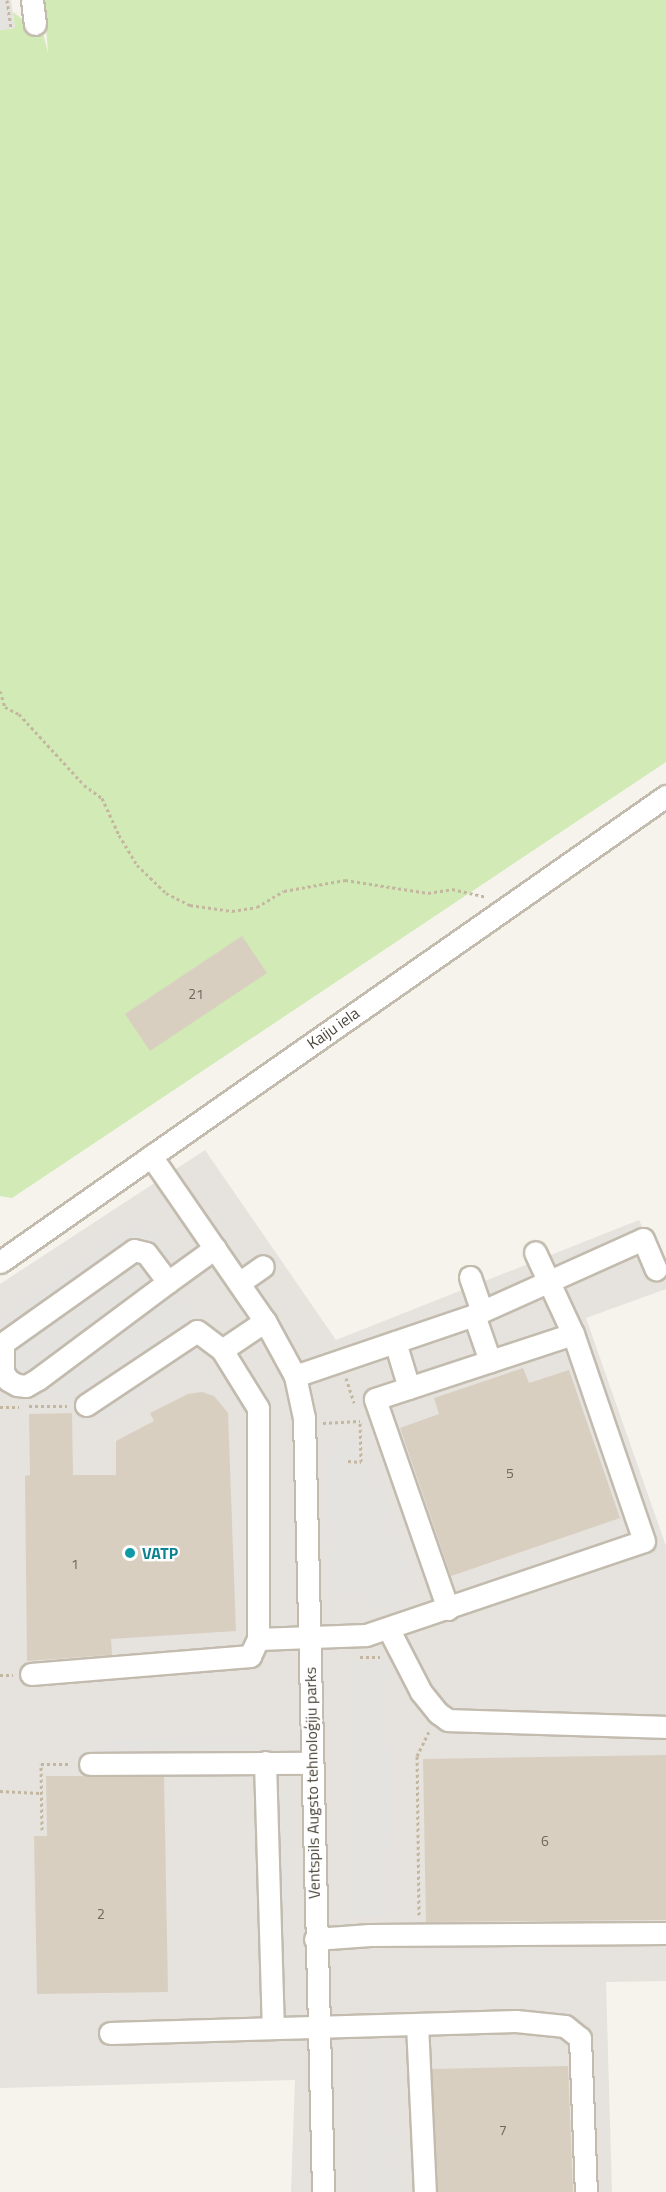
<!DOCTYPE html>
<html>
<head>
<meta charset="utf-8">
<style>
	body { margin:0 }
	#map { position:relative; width:666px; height:2192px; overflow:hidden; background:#f6f3ec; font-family:"Titillium Web",sans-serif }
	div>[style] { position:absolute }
	.industrial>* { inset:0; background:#e6e2dd }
	.green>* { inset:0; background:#d2eab5 }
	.parking>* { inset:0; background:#e5e3e0 }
	.building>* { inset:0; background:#d8cfc1 }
	.path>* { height:3px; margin-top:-1.5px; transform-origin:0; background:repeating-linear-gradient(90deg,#c4b79f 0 3px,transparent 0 6px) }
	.roads { filter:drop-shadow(2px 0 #c2bbae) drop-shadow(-2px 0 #c2bbae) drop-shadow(0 2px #c2bbae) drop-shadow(0 -2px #c2bbae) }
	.minor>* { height:21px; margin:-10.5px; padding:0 10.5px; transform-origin:10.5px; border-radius:10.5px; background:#fff }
	.dots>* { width:16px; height:16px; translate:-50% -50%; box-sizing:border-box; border:3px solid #fff; border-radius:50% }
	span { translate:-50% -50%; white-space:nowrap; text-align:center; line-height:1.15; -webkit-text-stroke:4.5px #fff; paint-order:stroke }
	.number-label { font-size:14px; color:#6e675b }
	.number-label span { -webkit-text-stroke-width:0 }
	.street-label { font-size:16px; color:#4b4439 }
	.culture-label { font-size:16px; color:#0d838f; font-weight:700 }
	.left { translate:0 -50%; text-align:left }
</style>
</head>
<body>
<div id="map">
	<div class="industrial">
		<i style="clip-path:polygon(205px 1150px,336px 1340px,639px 1220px,666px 1276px,666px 1289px,586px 1318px,666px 1546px,666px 1981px,606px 1982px,612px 2192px,291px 2192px,295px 2080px,0 2088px,0 1284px)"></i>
	</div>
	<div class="green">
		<i style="clip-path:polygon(44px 0,666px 0,666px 762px,12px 1198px,0 1196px,0 30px,15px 28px,13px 12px,22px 19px,27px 28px,41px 25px,48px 53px)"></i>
	</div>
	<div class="parking">
		<i style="clip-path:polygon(0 0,11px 0,15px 28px,0 30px)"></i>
		<i style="clip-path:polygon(143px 1225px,157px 1233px,174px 1256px,161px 1265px,205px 1326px,201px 1363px,170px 1361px,147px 1372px,158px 1388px,103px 1428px,92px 1413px,80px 1421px,59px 1392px,48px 1399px,40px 1387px,18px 1395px,3px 1389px,0 1386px,0 1317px,124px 1229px)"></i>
		<i style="clip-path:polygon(326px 1438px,358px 1438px,359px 1465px,373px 1460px,415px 1585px,398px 1592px,402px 1606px,367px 1612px,363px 1597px,330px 1597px)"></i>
		<i style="clip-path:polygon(389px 1660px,394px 1916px,351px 1917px,346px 1661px)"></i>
		<i style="clip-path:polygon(256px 1738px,257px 1754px,100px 1756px,99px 1740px)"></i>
		<i style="clip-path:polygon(275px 1792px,289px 1792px,294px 1985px,280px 1985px)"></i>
		<i style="clip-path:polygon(397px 2040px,399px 2192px,357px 2192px,355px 2041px)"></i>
	</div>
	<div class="building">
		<i style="clip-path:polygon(242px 936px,267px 973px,150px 1051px,125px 1014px)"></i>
		<i style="clip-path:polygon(523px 1368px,529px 1383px,569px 1370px,620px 1518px,451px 1576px,400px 1428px,439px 1414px,434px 1398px)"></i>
		<i style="clip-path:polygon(202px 1392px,214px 1396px,228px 1413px,236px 1631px,111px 1639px,112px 1655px,27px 1661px,25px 1476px,30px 1475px,29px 1414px,72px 1413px,73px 1475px,116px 1475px,116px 1441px,154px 1421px,150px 1413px,188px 1394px)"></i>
		<i style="clip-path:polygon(666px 1755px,666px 1920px,426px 1922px,423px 1759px)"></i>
		<i style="clip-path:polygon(46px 1776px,164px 1776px,168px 1992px,37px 1994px,34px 1836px,47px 1836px)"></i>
		<i style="clip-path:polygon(568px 2066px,573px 2192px,438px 2192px,432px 2069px)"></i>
	</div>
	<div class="path">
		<i style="left:7px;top:0;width:27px;rotate:82deg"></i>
		<i style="left:0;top:691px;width:17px;rotate:73deg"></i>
		<i style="left:5px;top:707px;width:16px;rotate:27deg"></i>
		<i style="left:19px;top:714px;width:96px;rotate:47.5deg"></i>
		<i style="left:84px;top:785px;width:22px;rotate:36deg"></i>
		<i style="left:102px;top:798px;width:41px;rotate:65.3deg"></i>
		<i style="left:119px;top:835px;width:35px;rotate:59deg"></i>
		<i style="left:137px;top:865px;width:40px;rotate:44deg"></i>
		<i style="left:166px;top:893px;width:27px;rotate:27deg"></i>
		<i style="left:190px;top:905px;width:42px;rotate:8.1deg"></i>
		<i style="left:232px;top:911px;width:25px;rotate:-9deg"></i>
		<i style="left:257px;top:907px;width:31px;rotate:-31deg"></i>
		<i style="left:284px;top:891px;width:62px;rotate:-10.2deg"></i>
		<i style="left:345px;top:880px;width:84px;rotate:8.9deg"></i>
		<i style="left:428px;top:893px;width:24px;rotate:-9deg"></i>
		<i style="left:452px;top:889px;width:35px;rotate:13deg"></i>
		<i style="left:346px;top:1378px;width:26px;rotate:72deg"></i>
		<i style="left:29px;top:1406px;width:38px"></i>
		<i style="left:0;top:1407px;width:19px"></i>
		<i style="left:323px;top:1423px;width:37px;rotate:-3deg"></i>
		<i style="left:348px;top:1461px;width:13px;rotate:4deg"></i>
		<i style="left:361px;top:1462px;width:41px;rotate:-91.4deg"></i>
		<i style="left:360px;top:1657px;width:20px"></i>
		<i style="left:0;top:1675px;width:13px"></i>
		<i style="left:0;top:1791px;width:40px;rotate:2.9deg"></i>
		<i style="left:42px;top:1830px;width:66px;rotate:-90.9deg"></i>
		<i style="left:41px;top:1764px;width:30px"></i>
		<i style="left:419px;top:1915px;width:159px;rotate:-90.7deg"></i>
		<i style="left:417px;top:1756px;width:30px;rotate:-64deg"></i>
	</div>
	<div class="roads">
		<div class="minor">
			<i style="left:32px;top:0;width:24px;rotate:83deg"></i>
			<i style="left:151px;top:1156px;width:201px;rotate:55.4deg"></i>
			<i style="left:265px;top:1321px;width:63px;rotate:61.4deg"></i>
			<i style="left:295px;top:1376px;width:43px;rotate:77.9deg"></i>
			<i style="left:304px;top:1418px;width:774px;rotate:88.59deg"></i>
			<i style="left:0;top:1262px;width:813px;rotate:-34.98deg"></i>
			<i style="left:470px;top:1277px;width:36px;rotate:71deg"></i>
			<i style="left:168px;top:1282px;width:36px;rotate:-127deg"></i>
			<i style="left:146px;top:1253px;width:12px;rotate:-166deg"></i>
			<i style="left:134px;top:1250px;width:161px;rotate:144.6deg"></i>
			<i style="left:3px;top:1343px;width:29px;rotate:90deg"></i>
			<i style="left:3px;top:1372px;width:9px;rotate:58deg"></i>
			<i style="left:8px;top:1380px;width:10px;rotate:29deg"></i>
			<i style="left:17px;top:1385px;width:9px;rotate:6deg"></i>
			<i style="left:26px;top:1386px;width:14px;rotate:-30deg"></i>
			<i style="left:38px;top:1379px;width:162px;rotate:-36.7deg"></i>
			<i style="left:168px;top:1282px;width:58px;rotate:-35.9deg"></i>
			<i style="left:239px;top:1283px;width:29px;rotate:-35deg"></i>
			<i style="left:474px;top:1315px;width:49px;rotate:70.8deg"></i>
			<i style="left:395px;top:1342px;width:48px;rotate:73.1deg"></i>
			<i style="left:222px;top:1350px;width:68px;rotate:58.2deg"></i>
			<i style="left:258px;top:1408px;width:231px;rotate:90deg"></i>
			<i style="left:295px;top:1376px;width:189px;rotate:-18.8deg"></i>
			<i style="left:474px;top:1315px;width:185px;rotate:-24.2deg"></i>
			<i style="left:643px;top:1239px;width:33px;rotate:67deg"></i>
			<i style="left:86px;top:1405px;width:133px;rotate:-33.7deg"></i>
			<i style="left:197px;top:1331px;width:31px;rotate:37deg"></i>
			<i style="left:222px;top:1350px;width:52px;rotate:-34deg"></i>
			<i style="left:448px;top:1609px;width:222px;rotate:-109.2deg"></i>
			<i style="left:375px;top:1399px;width:208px;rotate:-18.2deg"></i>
			<i style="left:388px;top:1628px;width:72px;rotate:62.7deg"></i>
			<i style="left:421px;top:1692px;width:27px;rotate:51deg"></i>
			<i style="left:438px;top:1713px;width:12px;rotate:35deg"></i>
			<i style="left:448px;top:1720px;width:218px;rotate:1.8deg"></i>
			<i style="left:31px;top:1674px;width:220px;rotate:-4.7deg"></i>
			<i style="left:250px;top:1656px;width:19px;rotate:-65deg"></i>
			<i style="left:258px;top:1639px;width:108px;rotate:-2.1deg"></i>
			<i style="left:366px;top:1635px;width:293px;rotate:-18.7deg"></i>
			<i style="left:644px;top:1541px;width:219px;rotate:-108.9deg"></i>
			<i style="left:573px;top:1334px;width:90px;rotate:-114.9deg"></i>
			<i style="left:265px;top:1762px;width:266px;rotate:88.3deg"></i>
			<i style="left:90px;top:1764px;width:221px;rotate:-0.3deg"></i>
			<i style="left:315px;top:1939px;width:55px;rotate:-4.2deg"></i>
			<i style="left:370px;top:1935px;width:296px;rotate:-0.4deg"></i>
			<i style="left:417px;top:2024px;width:168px;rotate:87.3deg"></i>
			<i style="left:110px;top:2033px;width:406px;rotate:-1.7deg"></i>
			<i style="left:516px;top:2021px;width:49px;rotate:5.8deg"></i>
			<i style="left:565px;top:2026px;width:19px;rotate:39deg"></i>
			<i style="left:580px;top:2038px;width:154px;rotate:87.8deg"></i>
		</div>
	</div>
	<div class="dots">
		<i style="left:130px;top:1553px;background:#0f9aa8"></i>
	</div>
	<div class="number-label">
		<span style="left:196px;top:994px">21</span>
		<span style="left:510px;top:1473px">5</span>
		<span style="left:75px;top:1564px">1</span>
		<span style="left:545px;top:1841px">6</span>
		<span style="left:101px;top:1914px">2</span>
		<span style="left:503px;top:2130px">7</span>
	</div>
	<div class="street-label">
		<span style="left:333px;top:1028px;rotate:-35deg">Kaiju iela</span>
		<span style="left:312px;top:1783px;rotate:-91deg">Ventspils Augsto tehnoloģiju parks</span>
	</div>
	<div class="culture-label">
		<span class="left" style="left:142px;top:1553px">VATP</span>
	</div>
</div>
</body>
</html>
